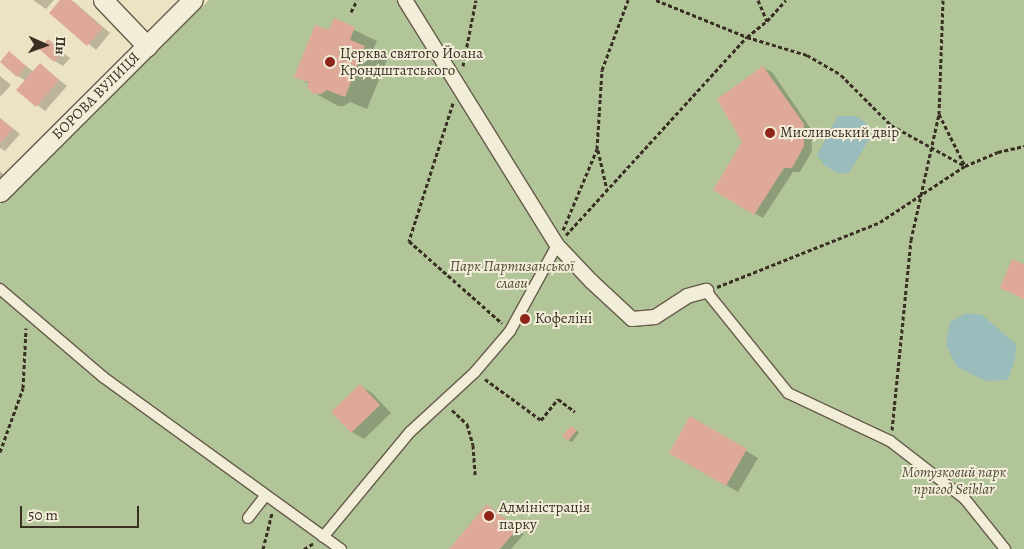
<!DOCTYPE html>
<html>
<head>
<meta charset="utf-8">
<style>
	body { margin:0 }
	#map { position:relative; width:1024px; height:549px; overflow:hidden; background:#ebe3c3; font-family:Alegreya,serif }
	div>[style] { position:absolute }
	.green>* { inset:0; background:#b1c599 }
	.water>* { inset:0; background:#9bbcbc }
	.shadow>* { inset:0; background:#0003 }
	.building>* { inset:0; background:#dea999 }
	.path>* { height:3px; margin-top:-1.5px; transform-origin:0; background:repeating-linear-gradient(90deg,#3a2f23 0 4px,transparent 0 6.5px) }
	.roads { filter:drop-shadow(1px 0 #665c4b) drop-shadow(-1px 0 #665c4b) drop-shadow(0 1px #665c4b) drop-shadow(0 -1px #665c4b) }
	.service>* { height:10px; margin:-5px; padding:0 5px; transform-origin:5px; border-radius:5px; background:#f2edd8 }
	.pedestrian>* { height:14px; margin:-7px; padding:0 7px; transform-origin:7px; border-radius:7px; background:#f2edd8 }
	.minor>* { height:19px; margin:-9.5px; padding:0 9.5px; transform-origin:9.5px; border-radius:9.5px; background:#f2edd8 }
	.dots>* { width:14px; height:14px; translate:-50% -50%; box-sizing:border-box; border:2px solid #f2edd8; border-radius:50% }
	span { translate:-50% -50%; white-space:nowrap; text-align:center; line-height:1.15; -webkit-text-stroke:4px #f2edd8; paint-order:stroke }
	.poi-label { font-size:15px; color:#3a2f23 }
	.left { translate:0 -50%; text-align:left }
	.street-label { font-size:15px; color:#3a2f23 }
	.park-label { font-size:15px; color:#524d3b; font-style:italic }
	.north { position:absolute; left:20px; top:20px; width:50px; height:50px; -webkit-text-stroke:4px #f2edd8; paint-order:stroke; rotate:92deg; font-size:14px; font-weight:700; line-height:20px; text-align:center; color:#3a2f23 }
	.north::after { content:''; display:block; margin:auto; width:18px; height:22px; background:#3a2f23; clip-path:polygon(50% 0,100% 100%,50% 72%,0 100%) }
	.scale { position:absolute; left:20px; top:506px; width:119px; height:22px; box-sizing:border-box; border:2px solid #3a2f23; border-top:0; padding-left:6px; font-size:15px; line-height:18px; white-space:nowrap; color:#3a2f23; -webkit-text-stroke:4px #f2edd8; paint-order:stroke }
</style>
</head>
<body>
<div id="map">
	<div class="green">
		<i style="clip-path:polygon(209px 0,1024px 0,1024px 549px,0 549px,0 204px)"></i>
	</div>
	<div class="water">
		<i style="clip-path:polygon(838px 116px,855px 116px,865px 122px,871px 136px,849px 173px,838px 173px,825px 166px,817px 155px)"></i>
		<i style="clip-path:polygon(967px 313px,982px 315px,1016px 344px,1015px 359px,1008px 380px,985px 381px,957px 367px,946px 345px,950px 322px)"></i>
	</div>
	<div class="shadow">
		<i style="clip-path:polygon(33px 0,54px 0,46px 9px)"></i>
		<i style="clip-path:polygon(62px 0,73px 1px,110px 33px,96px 50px,51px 13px)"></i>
		<i style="clip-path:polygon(334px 20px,377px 41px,372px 52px,387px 60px,367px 109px,350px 102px,344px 106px,338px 106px,315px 93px,309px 84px,296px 76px,329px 32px)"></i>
		<i style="clip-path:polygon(48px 41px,70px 58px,63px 66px,55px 61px)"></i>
		<i style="clip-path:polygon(9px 53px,34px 72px,40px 65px,67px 86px,45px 111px,18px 90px,26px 81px,18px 76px)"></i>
		<i style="clip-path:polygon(764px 68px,772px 72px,811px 129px,812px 151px,800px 172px,793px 172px,763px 218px,715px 190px,744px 142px)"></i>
		<i style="clip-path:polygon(0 76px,11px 85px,1px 96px,0 95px)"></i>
		<i style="clip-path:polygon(0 118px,20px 134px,5px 151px,0 148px)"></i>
		<i style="clip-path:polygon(0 171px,4px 175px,0 180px)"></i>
		<i style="clip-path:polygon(360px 386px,372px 393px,391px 413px,364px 439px,352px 432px)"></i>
		<i style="clip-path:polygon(691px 418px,758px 458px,738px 492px,671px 453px)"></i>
		<i style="clip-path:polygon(575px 429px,579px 433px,572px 442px,568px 440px)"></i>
		<i style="clip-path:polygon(487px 505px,524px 534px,511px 549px,450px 549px)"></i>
	</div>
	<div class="building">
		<i style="clip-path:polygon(60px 0,71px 0,103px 28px,87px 46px,49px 13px)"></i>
		<i style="clip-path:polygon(334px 18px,355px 27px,350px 40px,365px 46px,345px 97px,327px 90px,321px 94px,314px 94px,308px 89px,308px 82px,294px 77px,315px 25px,329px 30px)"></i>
		<i style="clip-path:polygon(48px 39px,63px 52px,54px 62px,39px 49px)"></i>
		<i style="clip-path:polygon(9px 51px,26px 66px,17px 77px,0 62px)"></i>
		<i style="clip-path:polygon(40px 63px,59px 80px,36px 107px,16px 90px)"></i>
		<i style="clip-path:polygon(763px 66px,804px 124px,804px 146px,792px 168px,784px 168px,754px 215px,713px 190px,742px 142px,717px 99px)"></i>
		<i style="clip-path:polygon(0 118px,13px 129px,0 143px)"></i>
		<i style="clip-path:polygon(1012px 259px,1024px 264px,1024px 299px,1000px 288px)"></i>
		<i style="clip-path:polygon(360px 384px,380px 405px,351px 433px,331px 412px)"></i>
		<i style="clip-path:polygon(690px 416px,747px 449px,726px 486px,669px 453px)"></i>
		<i style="clip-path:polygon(571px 426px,577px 430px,568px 441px,562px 436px)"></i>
		<i style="clip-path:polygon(487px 504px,517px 529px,500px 549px,449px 549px)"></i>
	</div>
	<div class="path">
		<i style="left:656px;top:0;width:98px;rotate:22.1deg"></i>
		<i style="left:747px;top:37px;width:63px;rotate:16.7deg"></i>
		<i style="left:807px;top:55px;width:39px;rotate:30deg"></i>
		<i style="left:841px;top:75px;width:71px;rotate:45deg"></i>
		<i style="left:891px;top:125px;width:85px;rotate:29deg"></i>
		<i style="left:758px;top:0;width:23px;rotate:67deg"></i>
		<i style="left:943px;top:0;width:114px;rotate:92deg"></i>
		<i style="left:939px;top:114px;width:58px;rotate:63.4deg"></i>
		<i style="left:351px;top:12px;width:13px;rotate:-63deg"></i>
		<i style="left:463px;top:66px;width:67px;rotate:-78.9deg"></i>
		<i style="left:453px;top:103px;width:145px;rotate:107.7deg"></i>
		<i style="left:409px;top:241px;width:124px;rotate:41.4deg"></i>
		<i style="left:598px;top:150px;width:41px;rotate:77.3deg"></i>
		<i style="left:563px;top:230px;width:88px;rotate:-67.2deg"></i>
		<i style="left:597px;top:149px;width:79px;rotate:-86.4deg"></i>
		<i style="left:602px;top:70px;width:75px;rotate:-69.6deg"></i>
		<i style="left:566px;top:235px;width:268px;rotate:-47.6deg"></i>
		<i style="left:747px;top:37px;width:26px;rotate:-39deg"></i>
		<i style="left:767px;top:21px;width:28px;rotate:-48deg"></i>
		<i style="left:717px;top:287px;width:175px;rotate:-21.7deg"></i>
		<i style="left:880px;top:222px;width:102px;rotate:-33.4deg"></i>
		<i style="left:965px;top:166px;width:36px;rotate:-23deg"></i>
		<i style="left:998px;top:152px;width:27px;rotate:-13deg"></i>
		<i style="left:485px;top:379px;width:69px;rotate:36.2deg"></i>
		<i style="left:541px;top:420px;width:27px;rotate:-51deg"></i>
		<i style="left:558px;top:399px;width:21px;rotate:37deg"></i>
		<i style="left:452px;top:410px;width:21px;rotate:43deg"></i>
		<i style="left:467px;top:424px;width:22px;rotate:74deg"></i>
		<i style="left:473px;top:445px;width:30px;rotate:86deg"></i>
		<i style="left:892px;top:430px;width:191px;rotate:-84.3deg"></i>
		<i style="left:911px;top:240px;width:129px;rotate:-77.5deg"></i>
		<i style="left:0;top:452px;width:68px;rotate:-70.2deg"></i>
		<i style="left:23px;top:388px;width:60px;rotate:-87.1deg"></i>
		<i style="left:263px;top:549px;width:37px;rotate:-76deg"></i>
		<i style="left:304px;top:549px;width:12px;rotate:-31deg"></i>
	</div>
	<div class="roads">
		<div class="service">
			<i style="left:0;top:289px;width:135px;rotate:40.5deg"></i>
			<i style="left:103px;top:377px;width:294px;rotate:35.9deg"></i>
			<i style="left:706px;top:291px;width:131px;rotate:51.2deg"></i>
			<i style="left:788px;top:393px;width:113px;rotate:25.2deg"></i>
			<i style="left:890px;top:441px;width:95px;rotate:37.7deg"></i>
			<i style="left:965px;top:499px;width:64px;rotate:51.3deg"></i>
			<i style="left:248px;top:518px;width:28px;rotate:-52deg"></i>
			<i style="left:323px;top:537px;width:136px;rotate:-50.4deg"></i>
			<i style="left:410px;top:432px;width:88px;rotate:-42.7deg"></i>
			<i style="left:475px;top:372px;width:54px;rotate:-49.5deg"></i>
			<i style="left:510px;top:331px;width:98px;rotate:-61.3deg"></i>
		</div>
		<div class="pedestrian">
			<i style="left:405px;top:0;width:288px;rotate:58.2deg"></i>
			<i style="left:557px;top:245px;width:50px;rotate:46.6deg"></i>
			<i style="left:591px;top:281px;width:56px;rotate:42.8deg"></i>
			<i style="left:632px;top:319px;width:23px;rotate:-5deg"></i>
			<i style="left:655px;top:317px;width:38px;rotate:-33deg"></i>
			<i style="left:687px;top:296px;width:20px;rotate:-15deg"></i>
		</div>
		<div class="minor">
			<i style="left:103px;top:0;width:64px;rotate:46.3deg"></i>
			<i style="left:0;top:192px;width:272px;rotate:-44.9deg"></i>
		</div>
	</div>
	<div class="dots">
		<i style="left:330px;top:62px;background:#8f2418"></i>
		<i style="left:770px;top:133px;background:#8f2418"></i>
		<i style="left:525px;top:319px;background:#8f2418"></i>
		<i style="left:489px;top:516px;background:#8f2418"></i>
	</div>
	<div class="poi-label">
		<span class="left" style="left:340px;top:62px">Церква святого Йоана<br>Крондштатського</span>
		<span class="left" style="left:780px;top:133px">Мисливський двір</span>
		<span class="left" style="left:535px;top:319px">Кофеліні</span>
		<span class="left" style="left:499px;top:516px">Адміністрація<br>парку</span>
	</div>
	<div class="street-label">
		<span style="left:96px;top:96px;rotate:-45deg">БОРОВА ВУЛИЦЯ</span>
	</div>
	<div class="park-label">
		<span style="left:512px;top:275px">Парк Партизанської<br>слави</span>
		<span style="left:954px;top:481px">Мотузковий парк<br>пригод Seiklar</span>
	</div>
	<div class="north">Пн</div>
	<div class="scale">50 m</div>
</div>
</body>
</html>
